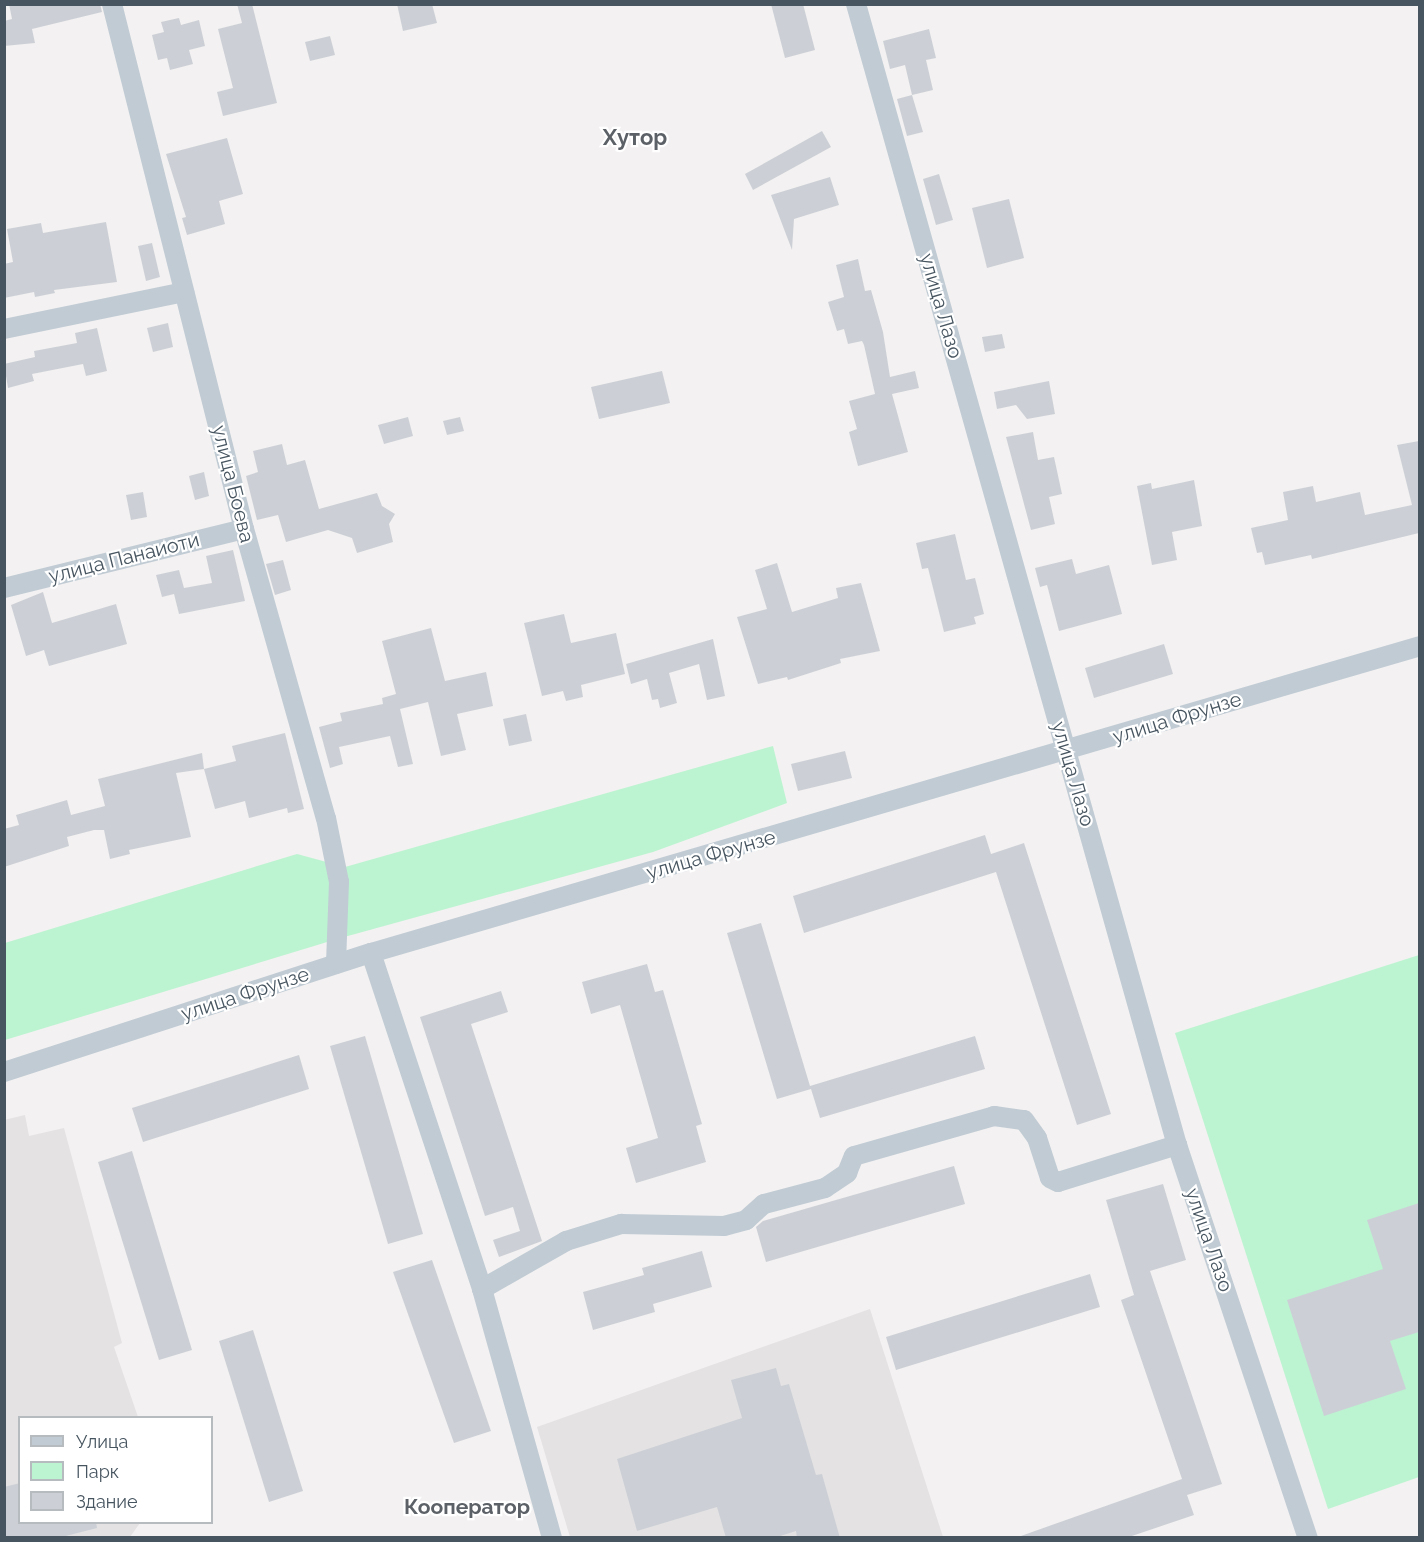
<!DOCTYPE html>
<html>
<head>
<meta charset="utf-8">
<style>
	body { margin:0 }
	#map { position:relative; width:1424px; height:1542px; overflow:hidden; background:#f3f1f1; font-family:Raleway,sans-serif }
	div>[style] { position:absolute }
	.education>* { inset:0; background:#e4e2e3 }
	.green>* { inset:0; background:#bcf4d1 }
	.building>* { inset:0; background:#ccd0d6 }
	.minor>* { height:20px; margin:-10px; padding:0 10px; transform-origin:10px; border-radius:10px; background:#c0cbd4 }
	span { translate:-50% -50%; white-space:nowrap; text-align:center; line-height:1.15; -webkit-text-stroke:4.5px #fff; paint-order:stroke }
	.street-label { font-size:20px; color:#475560 }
	.neighbourhood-label { font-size:21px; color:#5c6167; font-weight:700 }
	.quarter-label { font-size:22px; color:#5c6167; font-weight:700 }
	.frame { position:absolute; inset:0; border:6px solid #475560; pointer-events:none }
	.legend { position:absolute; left:18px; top:1416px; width:195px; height:108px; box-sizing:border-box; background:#fff; border:2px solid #b5bbbf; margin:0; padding:8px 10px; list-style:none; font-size:18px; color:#475560 }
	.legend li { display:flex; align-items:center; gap:12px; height:30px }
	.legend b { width:30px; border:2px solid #b5bbbf }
</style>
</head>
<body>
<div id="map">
	<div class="education">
		<i style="clip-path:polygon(25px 1115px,29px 1136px,64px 1128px,122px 1343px,114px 1347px,138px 1417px,20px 1418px,20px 1522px,140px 1523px,130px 1537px,5px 1538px,4px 1120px)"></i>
		<i style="clip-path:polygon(870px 1309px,943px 1537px,570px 1537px,537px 1427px)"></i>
	</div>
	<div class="green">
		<i style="clip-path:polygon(773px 746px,787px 803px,653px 852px,337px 939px,5px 1040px,5px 943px,297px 854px,345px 867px)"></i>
		<i style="clip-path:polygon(1419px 955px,1419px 1477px,1328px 1509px,1175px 1033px)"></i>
	</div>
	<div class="building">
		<i style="clip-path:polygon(9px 4px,100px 4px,102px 12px,32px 29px,35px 43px,4px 46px,4px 21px,12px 19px)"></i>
		<i style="clip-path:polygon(237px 4px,252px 4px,277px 103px,223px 116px,217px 92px,233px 88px,218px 29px,242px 23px)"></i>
		<i style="clip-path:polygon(397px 4px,432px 4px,437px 23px,403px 31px)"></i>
		<i style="clip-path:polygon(771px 4px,803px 4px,815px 50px,785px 58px)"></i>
		<i style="clip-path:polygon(179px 18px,181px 25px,199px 20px,205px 46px,189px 50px,193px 64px,170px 70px,167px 58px,158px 60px,152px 35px,164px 32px,161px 22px)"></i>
		<i style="clip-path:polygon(929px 29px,936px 58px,926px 60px,933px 90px,912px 95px,905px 65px,890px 69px,883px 41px)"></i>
		<i style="clip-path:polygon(330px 36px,335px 55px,310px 61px,305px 42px)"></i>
		<i style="clip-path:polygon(912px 95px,923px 132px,907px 136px,897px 99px)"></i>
		<i style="clip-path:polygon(822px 131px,831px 147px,753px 190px,745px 174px)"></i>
		<i style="clip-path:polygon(227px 138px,243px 194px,219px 201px,225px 224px,187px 235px,182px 218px,186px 217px,166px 154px)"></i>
		<i style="clip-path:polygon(939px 174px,953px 220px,936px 225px,923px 179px)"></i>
		<i style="clip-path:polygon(830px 177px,839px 205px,794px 219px,792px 250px,771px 195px)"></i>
		<i style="clip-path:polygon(1009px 199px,1024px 258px,987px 268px,972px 208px)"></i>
		<i style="clip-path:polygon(106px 222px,117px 282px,54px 290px,55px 293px,35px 297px,34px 292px,4px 298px,4px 264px,13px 262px,7px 229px,41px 223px,43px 233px)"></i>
		<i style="clip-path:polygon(152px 243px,160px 277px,146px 281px,138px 246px)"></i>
		<i style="clip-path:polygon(858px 259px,865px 291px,871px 290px,883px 332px,890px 377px,915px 371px,919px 388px,892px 394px,908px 452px,858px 466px,849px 432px,857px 429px,849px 401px,875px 394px,864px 345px,862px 341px,848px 344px,844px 329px,837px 331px,828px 302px,844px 297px,836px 265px)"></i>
		<i style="clip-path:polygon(168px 323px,173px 347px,153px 352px,147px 328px)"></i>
		<i style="clip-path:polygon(97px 328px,107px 371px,86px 376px,83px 364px,32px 374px,34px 381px,8px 388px,4px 364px,35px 357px,34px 351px,77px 343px,75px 333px)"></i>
		<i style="clip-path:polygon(1002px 334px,1005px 348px,985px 352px,982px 337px)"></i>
		<i style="clip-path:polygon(662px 371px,670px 403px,599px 419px,591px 387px)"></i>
		<i style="clip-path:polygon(1049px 381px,1055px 414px,1027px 419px,1016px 405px,997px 409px,994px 392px)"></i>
		<i style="clip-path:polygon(408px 417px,413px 436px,384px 444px,378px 425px)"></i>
		<i style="clip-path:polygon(460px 417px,464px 431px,447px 435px,443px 421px)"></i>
		<i style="clip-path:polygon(1033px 432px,1038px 460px,1054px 457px,1062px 494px,1049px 497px,1055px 524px,1031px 530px,1006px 437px)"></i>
		<i style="clip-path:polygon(1419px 441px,1419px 533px,1312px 559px,1311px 555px,1265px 565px,1262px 552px,1257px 553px,1251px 528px,1288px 520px,1283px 492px,1313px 486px,1316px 502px,1360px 492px,1365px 515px,1412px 505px,1397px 445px)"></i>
		<i style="clip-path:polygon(282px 444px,287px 465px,305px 460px,319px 509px,377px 493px,382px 506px,395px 514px,389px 524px,393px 542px,357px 553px,352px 538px,328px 530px,286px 542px,278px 515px,257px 520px,246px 476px,258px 472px,253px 451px)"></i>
		<i style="clip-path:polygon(204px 472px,209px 496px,195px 500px,189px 476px)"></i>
		<i style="clip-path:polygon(1194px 480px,1202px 526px,1172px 532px,1177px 560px,1152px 565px,1137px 486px,1151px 483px,1152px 489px)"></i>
		<i style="clip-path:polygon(143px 492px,147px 517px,131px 520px,126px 495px)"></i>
		<i style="clip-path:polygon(955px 534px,966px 580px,975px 578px,984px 614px,974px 617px,976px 624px,944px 632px,928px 568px,922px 569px,916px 543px)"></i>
		<i style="clip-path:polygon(233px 550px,245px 601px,179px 614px,174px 594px,162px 597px,156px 575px,179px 570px,184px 588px,212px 583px,206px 556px)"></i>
		<i style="clip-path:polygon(1072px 559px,1076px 574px,1109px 565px,1122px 614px,1059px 631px,1047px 585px,1040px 587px,1035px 568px)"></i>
		<i style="clip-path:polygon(283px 560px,291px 590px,275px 595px,266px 564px)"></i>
		<i style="clip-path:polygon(777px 563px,792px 612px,838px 598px,836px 588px,861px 583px,880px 651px,840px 659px,841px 663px,788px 680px,787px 677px,758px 684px,737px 617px,767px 609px,755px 570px)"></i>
		<i style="clip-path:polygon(43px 592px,52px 623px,116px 604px,127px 644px,49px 666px,44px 650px,26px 656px,11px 605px)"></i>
		<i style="clip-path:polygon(564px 614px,571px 643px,616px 633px,625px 674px,581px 685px,583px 697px,566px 701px,563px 691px,542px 696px,524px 623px)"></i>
		<i style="clip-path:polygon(431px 628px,445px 681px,486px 672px,493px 706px,457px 714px,466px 750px,441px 756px,428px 702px,400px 709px,413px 764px,398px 767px,390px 736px,339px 747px,343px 764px,330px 768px,319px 727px,342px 721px,340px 713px,383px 704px,382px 698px,396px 694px,382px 641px)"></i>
		<i style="clip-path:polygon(713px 639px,725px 696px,707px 700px,699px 664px,669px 673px,677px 703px,660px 708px,658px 699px,652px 700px,647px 679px,631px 684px,626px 664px)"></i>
		<i style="clip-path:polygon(1164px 644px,1173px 674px,1094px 698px,1085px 668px)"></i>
		<i style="clip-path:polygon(526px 714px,532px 741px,509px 746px,503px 719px)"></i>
		<i style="clip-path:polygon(285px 733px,304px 809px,288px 813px,287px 808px,249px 818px,245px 801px,215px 809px,204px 769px,236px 761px,232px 746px)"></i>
		<i style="clip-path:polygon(845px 751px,852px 778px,798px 791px,791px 764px)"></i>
		<i style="clip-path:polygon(202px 753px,204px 769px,176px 773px,191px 837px,129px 850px,130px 854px,110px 859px,104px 830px,94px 830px,67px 837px,69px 846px,4px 867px,4px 829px,19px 825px,16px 815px,67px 800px,71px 815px,105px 806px,98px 779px)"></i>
		<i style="clip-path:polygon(985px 835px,991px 854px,1024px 843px,1111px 1114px,1077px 1125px,996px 872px,804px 933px,793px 896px)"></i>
		<i style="clip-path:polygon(761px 923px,810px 1086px,975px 1036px,985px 1069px,820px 1118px,811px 1089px,777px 1099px,727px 933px)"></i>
		<i style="clip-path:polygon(647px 964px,655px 992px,663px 990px,702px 1124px,696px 1126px,706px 1162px,636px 1183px,626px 1148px,658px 1138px,620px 1005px,591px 1014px,582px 982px)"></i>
		<i style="clip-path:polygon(501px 991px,508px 1012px,471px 1024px,542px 1241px,499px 1257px,493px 1240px,520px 1231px,513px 1207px,485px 1216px,420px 1017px)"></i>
		<i style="clip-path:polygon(365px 1036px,423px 1234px,388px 1244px,330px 1046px)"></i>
		<i style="clip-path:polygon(299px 1055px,309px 1089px,143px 1142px,132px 1108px)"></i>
		<i style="clip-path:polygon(132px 1151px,192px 1350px,159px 1360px,98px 1162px)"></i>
		<i style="clip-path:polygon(954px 1166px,965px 1204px,766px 1262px,756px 1227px,763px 1221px)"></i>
		<i style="clip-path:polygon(1163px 1184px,1186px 1260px,1150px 1271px,1222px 1484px,1187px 1495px,1194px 1515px,1126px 1538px,1015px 1538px,1182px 1479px,1121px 1300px,1134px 1295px,1106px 1200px)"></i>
		<i style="clip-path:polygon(1419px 1203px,1419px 1332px,1390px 1341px,1406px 1389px,1324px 1416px,1287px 1300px,1383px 1269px,1367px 1220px)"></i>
		<i style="clip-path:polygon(702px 1251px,712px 1287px,653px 1304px,655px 1312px,593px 1330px,583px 1292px,644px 1275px,642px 1268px)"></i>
		<i style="clip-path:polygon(432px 1260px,491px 1431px,454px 1443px,393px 1272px)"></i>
		<i style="clip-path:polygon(1090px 1274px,1100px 1307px,896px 1370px,886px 1337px)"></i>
		<i style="clip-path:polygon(253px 1330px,303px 1491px,269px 1502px,219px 1341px)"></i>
		<i style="clip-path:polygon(776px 1368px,781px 1386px,789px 1384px,816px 1475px,822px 1474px,840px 1538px,797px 1538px,796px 1531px,774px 1538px,726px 1538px,717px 1507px,637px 1531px,617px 1459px,742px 1418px,731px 1380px)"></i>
		<i style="clip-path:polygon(20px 1483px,20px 1522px,96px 1522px,97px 1528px,58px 1538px,4px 1538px,4px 1487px)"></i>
	</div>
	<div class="minor">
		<i style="left:112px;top:4px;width:541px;rotate:75.89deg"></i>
		<i style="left:244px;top:529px;width:300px;rotate:74.2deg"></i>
		<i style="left:326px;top:818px;width:65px;rotate:78.5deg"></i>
		<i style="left:339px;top:882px;width:82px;rotate:92.1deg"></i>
		<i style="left:856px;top:4px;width:1185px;rotate:74.29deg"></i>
		<i style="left:1177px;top:1145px;width:414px;rotate:71.6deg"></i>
		<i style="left:4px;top:329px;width:184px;rotate:-11.6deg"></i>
		<i style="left:4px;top:588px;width:247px;rotate:-13.8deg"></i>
		<i style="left:371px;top:953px;width:354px;rotate:71.7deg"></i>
		<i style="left:482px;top:1289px;width:259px;rotate:74.3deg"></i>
		<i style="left:4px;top:1072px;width:386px;rotate:-18deg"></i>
		<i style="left:371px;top:953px;width:1093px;rotate:-16.31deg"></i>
		<i style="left:482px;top:1289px;width:97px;rotate:-29.7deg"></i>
		<i style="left:566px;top:1241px;width:58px;rotate:-17.2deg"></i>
		<i style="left:621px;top:1224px;width:103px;rotate:1.1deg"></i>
		<i style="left:724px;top:1226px;width:23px;rotate:-15deg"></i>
		<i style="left:746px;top:1220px;width:24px;rotate:-42deg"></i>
		<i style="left:764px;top:1204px;width:63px;rotate:-14.7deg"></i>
		<i style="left:825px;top:1188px;width:27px;rotate:-34deg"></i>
		<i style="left:847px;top:1173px;width:18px;rotate:-68deg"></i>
		<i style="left:854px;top:1156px;width:146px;rotate:-15.9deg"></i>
		<i style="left:994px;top:1116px;width:30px;rotate:8deg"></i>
		<i style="left:1024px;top:1120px;width:22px;rotate:54deg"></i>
		<i style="left:1037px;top:1138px;width:42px;rotate:72deg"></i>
		<i style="left:1050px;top:1178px;width:9px;rotate:27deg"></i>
		<i style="left:1058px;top:1182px;width:125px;rotate:-17.3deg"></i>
	</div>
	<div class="street-label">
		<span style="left:941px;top:306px;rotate:74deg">улица Лазо</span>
		<span style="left:233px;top:484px;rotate:76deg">улица Боева</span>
		<span style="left:124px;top:558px;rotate:-14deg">улица Панаиоти</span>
		<span style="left:1177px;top:718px;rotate:-17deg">улица Фрунзе</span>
		<span style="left:1073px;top:774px;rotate:74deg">улица Лазо</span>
		<span style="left:711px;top:855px;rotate:-16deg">улица Фрунзе</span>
		<span style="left:245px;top:994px;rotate:-18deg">улица Фрунзе</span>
		<span style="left:1209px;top:1240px;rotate:71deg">улица Лазо</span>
	</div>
	<div class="neighbourhood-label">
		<span style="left:467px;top:1507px">Кооператор</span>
	</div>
	<div class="quarter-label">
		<span style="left:635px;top:138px">Хутор</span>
	</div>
	<div class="frame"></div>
	<ul class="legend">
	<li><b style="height:8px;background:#c0cbd4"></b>Улица</li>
	<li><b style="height:16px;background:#bcf4d1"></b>Парк</li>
	<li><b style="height:16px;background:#ccd0d6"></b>Здание</li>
	</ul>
</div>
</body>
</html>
